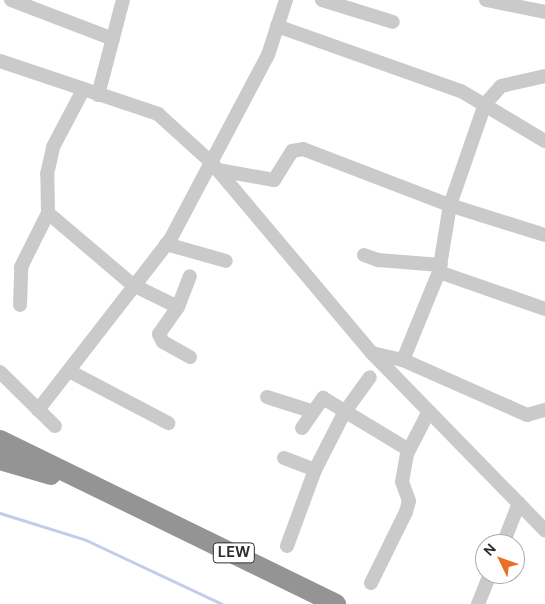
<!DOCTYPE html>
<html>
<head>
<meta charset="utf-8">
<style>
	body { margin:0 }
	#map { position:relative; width:545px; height:604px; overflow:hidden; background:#fff; font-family:"DM Sans",sans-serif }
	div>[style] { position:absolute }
	.stream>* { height:3px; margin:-1.5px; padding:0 1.5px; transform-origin:1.5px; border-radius:1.5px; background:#c4cbec }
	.minor>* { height:14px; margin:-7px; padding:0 7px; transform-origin:7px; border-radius:7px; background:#cacaca }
	.highway>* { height:20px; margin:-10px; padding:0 10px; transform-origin:10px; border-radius:10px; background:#949494 }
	span { translate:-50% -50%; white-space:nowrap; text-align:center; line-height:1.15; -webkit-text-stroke:5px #fff; paint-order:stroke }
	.shield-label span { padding:1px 4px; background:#fff; border:1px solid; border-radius:4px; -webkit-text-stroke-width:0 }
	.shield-label { font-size:15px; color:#2d2d2d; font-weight:700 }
	.north { position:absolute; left:475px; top:534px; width:50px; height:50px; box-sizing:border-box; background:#fff; border:1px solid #ababab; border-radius:50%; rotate:312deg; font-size:14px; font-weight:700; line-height:20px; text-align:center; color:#2d2d2d }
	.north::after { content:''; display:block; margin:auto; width:18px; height:22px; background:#ea7028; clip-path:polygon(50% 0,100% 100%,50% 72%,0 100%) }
</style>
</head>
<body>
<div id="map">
	<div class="stream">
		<i style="left:0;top:513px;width:90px;rotate:17.4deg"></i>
		<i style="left:86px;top:540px;width:150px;rotate:25.2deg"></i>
	</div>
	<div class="minor">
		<i style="left:11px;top:0;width:109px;rotate:20.9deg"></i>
		<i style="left:322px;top:0;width:74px;rotate:17.2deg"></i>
		<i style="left:486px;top:0;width:60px;rotate:11.5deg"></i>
		<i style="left:277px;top:26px;width:195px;rotate:19.5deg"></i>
		<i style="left:461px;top:91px;width:98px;rotate:30.8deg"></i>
		<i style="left:0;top:61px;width:167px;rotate:18.5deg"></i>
		<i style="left:158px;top:114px;width:72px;rotate:42.2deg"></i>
		<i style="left:211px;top:162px;width:250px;rotate:49.9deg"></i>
		<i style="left:372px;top:353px;width:248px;rotate:45.7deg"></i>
		<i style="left:98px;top:95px;width:98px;rotate:-75.3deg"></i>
		<i style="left:218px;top:170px;width:57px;rotate:10.1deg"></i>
		<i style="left:274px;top:180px;width:34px;rotate:-58deg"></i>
		<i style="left:292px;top:151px;width:11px;rotate:-10deg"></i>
		<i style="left:303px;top:149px;width:153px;rotate:21deg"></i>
		<i style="left:446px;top:204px;width:104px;rotate:17.4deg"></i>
		<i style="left:48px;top:213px;width:111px;rotate:40.3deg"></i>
		<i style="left:133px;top:285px;width:50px;rotate:26.1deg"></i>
		<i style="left:166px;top:244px;width:62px;rotate:15.8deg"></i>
		<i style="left:364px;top:255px;width:15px;rotate:20deg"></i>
		<i style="left:378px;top:260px;width:63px;rotate:4.5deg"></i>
		<i style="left:439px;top:272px;width:112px;rotate:19.2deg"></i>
		<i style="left:20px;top:305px;width:38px;rotate:-88deg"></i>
		<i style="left:21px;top:267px;width:60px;rotate:-63.4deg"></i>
		<i style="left:48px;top:213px;width:39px;rotate:-91deg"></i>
		<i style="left:47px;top:174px;width:28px;rotate:-77deg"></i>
		<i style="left:53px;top:147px;width:64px;rotate:-62.2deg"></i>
		<i style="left:372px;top:353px;width:32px;rotate:13deg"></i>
		<i style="left:403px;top:360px;width:136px;rotate:23.9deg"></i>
		<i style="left:527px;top:415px;width:19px;rotate:-16deg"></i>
		<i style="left:190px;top:357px;width:31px;rotate:-151deg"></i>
		<i style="left:163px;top:342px;width:9px;rotate:-117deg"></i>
		<i style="left:159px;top:334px;width:33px;rotate:-55deg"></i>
		<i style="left:178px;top:307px;width:33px;rotate:-69deg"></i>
		<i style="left:403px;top:360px;width:95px;rotate:-67.8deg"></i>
		<i style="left:439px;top:272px;width:68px;rotate:-80.7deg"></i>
		<i style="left:450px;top:205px;width:107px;rotate:-70.9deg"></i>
		<i style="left:485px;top:104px;width:24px;rotate:-48deg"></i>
		<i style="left:501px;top:86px;width:45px;rotate:-12.8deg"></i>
		<i style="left:0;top:372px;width:77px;rotate:44.5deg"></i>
		<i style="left:71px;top:372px;width:110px;rotate:27.7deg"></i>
		<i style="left:267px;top:397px;width:46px;rotate:17.7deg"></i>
		<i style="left:38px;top:410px;width:215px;rotate:-52.2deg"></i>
		<i style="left:170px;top:240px;width:209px;rotate:-62.1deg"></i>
		<i style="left:268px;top:55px;width:58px;rotate:-71.9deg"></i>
		<i style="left:302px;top:428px;width:37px;rotate:-55deg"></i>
		<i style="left:323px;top:398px;width:100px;rotate:31.2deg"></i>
		<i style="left:284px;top:458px;width:33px;rotate:21deg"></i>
		<i style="left:503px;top:544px;width:44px;rotate:-68.7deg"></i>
		<i style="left:287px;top:546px;width:81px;rotate:-69.8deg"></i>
		<i style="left:315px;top:470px;width:64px;rotate:-63deg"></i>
		<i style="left:344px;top:413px;width:44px;rotate:-54.2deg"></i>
		<i style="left:371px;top:583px;width:79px;rotate:-63.8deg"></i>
		<i style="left:406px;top:512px;width:11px;rotate:-75deg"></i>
		<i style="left:409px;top:501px;width:20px;rotate:-110deg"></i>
		<i style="left:402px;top:482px;width:28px;rotate:-80deg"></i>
		<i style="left:407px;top:454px;width:48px;rotate:-62.9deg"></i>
		<i style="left:478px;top:604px;width:32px;rotate:-68deg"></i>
	</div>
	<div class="highway">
		<i style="left:0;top:440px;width:374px;rotate:26deg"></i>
		<i style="left:0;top:460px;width:53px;rotate:16.4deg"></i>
	</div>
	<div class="shield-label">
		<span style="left:234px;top:553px">LEW</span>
	</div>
	<div class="north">N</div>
</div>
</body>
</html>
